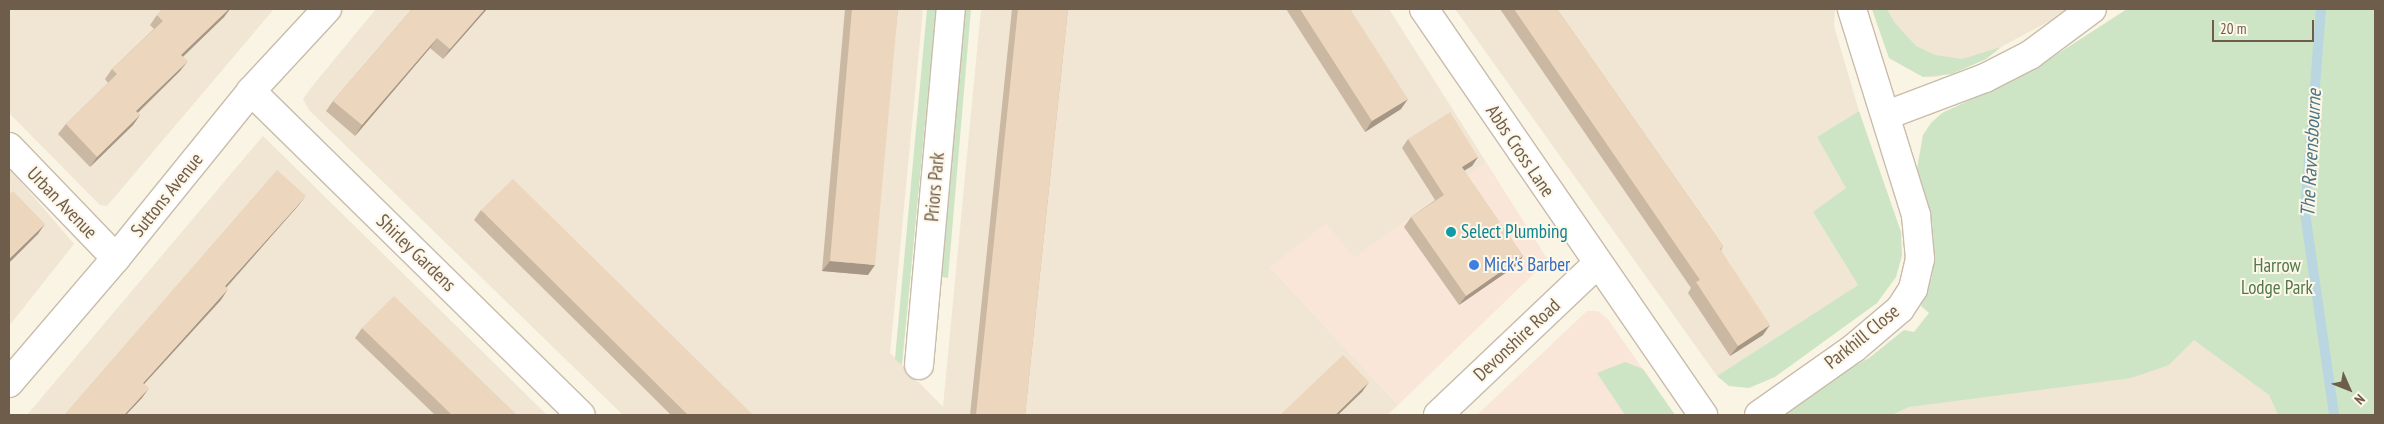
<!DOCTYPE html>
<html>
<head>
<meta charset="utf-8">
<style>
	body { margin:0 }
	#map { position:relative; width:2384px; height:424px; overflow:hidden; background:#f9f4e3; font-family:"PT Sans Narrow",sans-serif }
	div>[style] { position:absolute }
	.residential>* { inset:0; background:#f0e6d3 }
	.commercial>* { inset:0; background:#f9e6d8 }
	.green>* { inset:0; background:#cde5c4 }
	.stream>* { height:10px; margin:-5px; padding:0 5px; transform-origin:5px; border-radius:5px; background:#bad6e0 }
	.roads { filter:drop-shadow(1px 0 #c9bcab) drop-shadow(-1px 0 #c9bcab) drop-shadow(0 1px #c9bcab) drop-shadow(0 -1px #c9bcab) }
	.minor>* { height:28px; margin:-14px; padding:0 14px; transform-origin:14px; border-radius:14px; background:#fff }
	.tertiary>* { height:28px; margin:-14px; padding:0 14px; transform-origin:14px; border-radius:14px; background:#fff }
	.wall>* { inset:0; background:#cbb8a3 }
	.shaded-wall>* { inset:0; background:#a59685 }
	.building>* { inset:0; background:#ecd6be }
	.dots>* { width:14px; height:14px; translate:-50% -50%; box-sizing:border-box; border:2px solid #fdf7e9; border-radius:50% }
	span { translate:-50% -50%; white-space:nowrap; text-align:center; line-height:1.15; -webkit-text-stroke:4px #fdf7e9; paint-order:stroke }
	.street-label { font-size:19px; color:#6f5d4c }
	.culture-label { font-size:19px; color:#0d838f }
	.left { translate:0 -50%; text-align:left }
	.shop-label { font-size:19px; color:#366cbe }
	.park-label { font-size:19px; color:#517949 }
	.water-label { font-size:20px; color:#4c7686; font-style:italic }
	.frame { position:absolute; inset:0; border:10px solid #6f5d4c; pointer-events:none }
	.north { position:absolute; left:2324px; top:364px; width:50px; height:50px; -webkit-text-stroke:4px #fdf7e9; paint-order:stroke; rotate:134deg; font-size:14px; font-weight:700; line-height:20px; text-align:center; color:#6f5d4c }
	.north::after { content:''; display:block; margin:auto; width:18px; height:22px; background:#6f5d4c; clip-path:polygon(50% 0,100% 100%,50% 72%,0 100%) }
	.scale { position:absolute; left:2212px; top:20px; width:102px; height:22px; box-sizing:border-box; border:2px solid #6f5d4c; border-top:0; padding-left:6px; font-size:15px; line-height:18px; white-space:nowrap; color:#6f5d4c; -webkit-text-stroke:4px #fdf7e9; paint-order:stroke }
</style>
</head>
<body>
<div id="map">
	<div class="residential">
		<i style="clip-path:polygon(9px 9px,274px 9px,107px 206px,100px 205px,9px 113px)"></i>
		<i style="clip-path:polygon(376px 9px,923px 9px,890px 353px,943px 407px,981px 9px,1389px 9px,1486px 162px,1354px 259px,1270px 267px,1398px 405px,1387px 415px,623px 415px,309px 110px,303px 99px,310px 89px)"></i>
		<i style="clip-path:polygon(1455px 9px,1835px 9px,1834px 26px,1859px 111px,1817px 137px,1847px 189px,1813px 212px,1858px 285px,1717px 376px)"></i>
		<i style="clip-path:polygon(1872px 9px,2072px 9px,2001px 47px,1986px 59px,1937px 77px,1923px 77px,1889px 58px)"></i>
		<i style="clip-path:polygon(263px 136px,547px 415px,27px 415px)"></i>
		<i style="clip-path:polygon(9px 168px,74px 244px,9px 326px)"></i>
		<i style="clip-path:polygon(2194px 339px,2269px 395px,2278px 415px,1892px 415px,1909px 407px,2169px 365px)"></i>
	</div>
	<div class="commercial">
		<i style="clip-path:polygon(1486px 162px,1548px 260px,1398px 405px,1270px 267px,1326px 223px,1354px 258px)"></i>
		<i style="clip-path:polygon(1587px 311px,1598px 311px,1607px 318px,1675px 415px,1477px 415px)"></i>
	</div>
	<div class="green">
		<i style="clip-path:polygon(927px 9px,936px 9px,902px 365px,895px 359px)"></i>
		<i style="clip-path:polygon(965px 9px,971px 9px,948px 278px,942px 277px)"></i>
		<i style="clip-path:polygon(1872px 9px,1887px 9px,1894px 22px,1916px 46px,1935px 55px,1962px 59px,2001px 47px,1986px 59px,1952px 74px,1923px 77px,1889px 58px)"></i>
		<i style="clip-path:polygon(2127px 9px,2375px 9px,2375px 415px,2278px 415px,2269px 395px,2194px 340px,2169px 365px,2131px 378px,1909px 407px,1892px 415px,1784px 415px,1841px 373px,1869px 358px,1904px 330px,1914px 332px,1929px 313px,1921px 306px,1932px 277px,1934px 248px,1932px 221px,1917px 169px,1923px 135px,1931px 123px,1942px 113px,2028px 73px)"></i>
		<i style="clip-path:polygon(1859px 111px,1901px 232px,1902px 255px,1896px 277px,1877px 303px,1775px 377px,1749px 388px,1729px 386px,1717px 376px,1858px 285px,1813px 212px,1846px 188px,1817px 137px)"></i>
		<i style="clip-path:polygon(1625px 362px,1643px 369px,1675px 415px,1625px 415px,1597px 373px)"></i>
	</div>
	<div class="stream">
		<i style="left:2321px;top:9px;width:205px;rotate:94.5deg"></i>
		<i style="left:2305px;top:213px;width:204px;rotate:81.8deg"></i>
	</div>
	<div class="roads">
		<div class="minor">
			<i style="left:251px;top:91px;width:462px;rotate:44.5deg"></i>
			<i style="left:1887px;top:115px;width:105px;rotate:-20.7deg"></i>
			<i style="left:1985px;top:78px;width:51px;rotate:-27.1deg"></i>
			<i style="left:2030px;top:55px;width:77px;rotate:-36.6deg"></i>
			<i style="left:9px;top:147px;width:154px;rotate:46.1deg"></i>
			<i style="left:919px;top:365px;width:357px;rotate:-84.9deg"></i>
			<i style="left:1438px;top:415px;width:219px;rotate:-43.5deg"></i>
			<i style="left:1759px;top:415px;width:116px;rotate:-35.2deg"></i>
			<i style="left:1854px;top:348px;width:60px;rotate:-40.3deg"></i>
			<i style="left:1900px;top:309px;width:24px;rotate:-57deg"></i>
			<i style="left:1913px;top:289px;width:31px;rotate:-77deg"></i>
			<i style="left:1920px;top:259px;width:44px;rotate:-95.2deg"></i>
			<i style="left:1916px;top:215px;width:216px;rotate:-107.3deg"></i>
		</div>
		<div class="tertiary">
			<i style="left:1424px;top:9px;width:493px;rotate:55.5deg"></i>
			<i style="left:9px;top:383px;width:165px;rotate:-49.4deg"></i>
			<i style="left:116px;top:258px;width:215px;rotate:-51deg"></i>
			<i style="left:251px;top:91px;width:112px;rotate:-47.2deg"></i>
		</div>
	</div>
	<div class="wall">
		<i style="clip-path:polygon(163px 9px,230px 9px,224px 17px,183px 57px,180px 71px,138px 113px,140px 115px,133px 125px,90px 167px,58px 134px,66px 124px,108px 83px,105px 79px,112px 69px,154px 29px,150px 25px,157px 15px)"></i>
		<i style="clip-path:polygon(412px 9px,487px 9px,443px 59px,430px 48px,355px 136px,326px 111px,333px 101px)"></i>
		<i style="clip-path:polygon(845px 9px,898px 9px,868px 275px,822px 271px)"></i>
		<i style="clip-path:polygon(1012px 9px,1068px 9px,1025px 415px,970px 415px)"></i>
		<i style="clip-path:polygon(1286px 9px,1350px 9px,1401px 109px,1365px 132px)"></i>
		<i style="clip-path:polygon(1500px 9px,1557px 9px,1723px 246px,1721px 250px,1763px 335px,1730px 356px,1688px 293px,1691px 288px)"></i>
		<i style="clip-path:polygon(1408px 139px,1478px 157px,1472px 166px,1464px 171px,1523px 256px,1517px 265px,1459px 305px,1404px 227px,1411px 217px,1435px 200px,1402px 148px)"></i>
		<i style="clip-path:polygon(481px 210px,753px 415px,671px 415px,474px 220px)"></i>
		<i style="clip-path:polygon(362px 328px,517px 415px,435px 415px,355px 338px)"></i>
	</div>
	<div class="shaded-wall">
		<i style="clip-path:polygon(229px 9px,230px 9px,224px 17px,174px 65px,181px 55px)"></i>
		<i style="clip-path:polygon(485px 9px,487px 9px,443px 59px,450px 49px)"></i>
		<i style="clip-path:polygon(437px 38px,430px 48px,355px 136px,362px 125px)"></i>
		<i style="clip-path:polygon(188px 61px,180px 71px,129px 121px,136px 111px)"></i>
		<i style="clip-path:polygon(1408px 99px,1401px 109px,1365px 132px,1372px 121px)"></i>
		<i style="clip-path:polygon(140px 115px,133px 125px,90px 167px,97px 157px)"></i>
		<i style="clip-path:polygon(1478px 157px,1472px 166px,1455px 176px,1462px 167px)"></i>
		<i style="clip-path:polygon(306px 196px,298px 206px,218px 297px,225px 286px)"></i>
		<i style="clip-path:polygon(45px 224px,38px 234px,9px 263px,9px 259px)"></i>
		<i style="clip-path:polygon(1523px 256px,1517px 265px,1459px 305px,1466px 296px)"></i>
		<i style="clip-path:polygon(830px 261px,875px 265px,868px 275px,822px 271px)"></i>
		<i style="clip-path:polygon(228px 289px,221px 300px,136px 393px,143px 383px)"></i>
		<i style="clip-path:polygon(1770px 325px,1763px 335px,1730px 356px,1738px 346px)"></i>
		<i style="clip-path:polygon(1369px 382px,1362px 392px,1338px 415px,1335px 415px)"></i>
		<i style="clip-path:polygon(149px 388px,142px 398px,126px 415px,124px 415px)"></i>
	</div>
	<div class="building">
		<i style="clip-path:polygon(163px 9px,229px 9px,181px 55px,188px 61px,136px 111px,140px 115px,97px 157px,66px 124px,117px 74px,112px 69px,163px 21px,157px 15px)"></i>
		<i style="clip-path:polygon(412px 9px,485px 9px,450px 49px,437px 38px,362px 125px,333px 101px)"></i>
		<i style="clip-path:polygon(852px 9px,898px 9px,875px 265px,830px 261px)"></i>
		<i style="clip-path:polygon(1018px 9px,1068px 9px,1025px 415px,976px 415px)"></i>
		<i style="clip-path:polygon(1300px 9px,1350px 9px,1408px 99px,1372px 121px)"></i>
		<i style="clip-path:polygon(1514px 9px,1557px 9px,1723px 246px,1720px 249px,1770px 325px,1738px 346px,1696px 282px,1700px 280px)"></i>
		<i style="clip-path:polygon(1450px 112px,1478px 157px,1462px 167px,1523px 256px,1466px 296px,1411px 217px,1444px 195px,1408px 139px)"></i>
		<i style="clip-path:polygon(277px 170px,306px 196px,225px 286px,228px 289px,143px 383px,149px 388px,124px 415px,64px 415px)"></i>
		<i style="clip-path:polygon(513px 179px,753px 415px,688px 415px,481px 210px)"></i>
		<i style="clip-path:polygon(13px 191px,45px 224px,9px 259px,9px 195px)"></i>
		<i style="clip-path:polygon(394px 296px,517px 415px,452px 415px,362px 328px)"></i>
		<i style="clip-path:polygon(1343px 355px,1369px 382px,1335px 415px,1280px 415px)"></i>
	</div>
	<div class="dots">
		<i style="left:1451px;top:232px;background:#0f9aa8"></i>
		<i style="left:1474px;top:265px;background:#3f7fe0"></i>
	</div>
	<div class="street-label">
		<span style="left:1520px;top:151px;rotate:56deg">Abbs Cross Lane</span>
		<span style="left:935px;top:187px;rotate:-85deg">Priors Park</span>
		<span style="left:167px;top:195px;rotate:-51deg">Suttons Avenue</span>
		<span style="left:62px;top:203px;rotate:46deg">Urban Avenue</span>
		<span style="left:416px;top:253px;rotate:44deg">Shirley Gardens</span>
		<span style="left:1862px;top:337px;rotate:-39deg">Parkhill Close</span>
		<span style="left:1517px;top:340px;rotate:-43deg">Devonshire Road</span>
	</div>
	<div class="culture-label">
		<span class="left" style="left:1461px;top:232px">Select Plumbing</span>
	</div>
	<div class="shop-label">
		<span class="left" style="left:1484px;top:265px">Mick's Barber</span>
	</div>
	<div class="park-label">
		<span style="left:2277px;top:277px">Harrow<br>Lodge Park</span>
	</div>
	<div class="water-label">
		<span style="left:2311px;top:153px;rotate:-87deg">The Ravensbourne</span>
	</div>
	<div class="frame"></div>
	<div class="north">N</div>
	<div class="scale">20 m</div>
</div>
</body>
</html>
